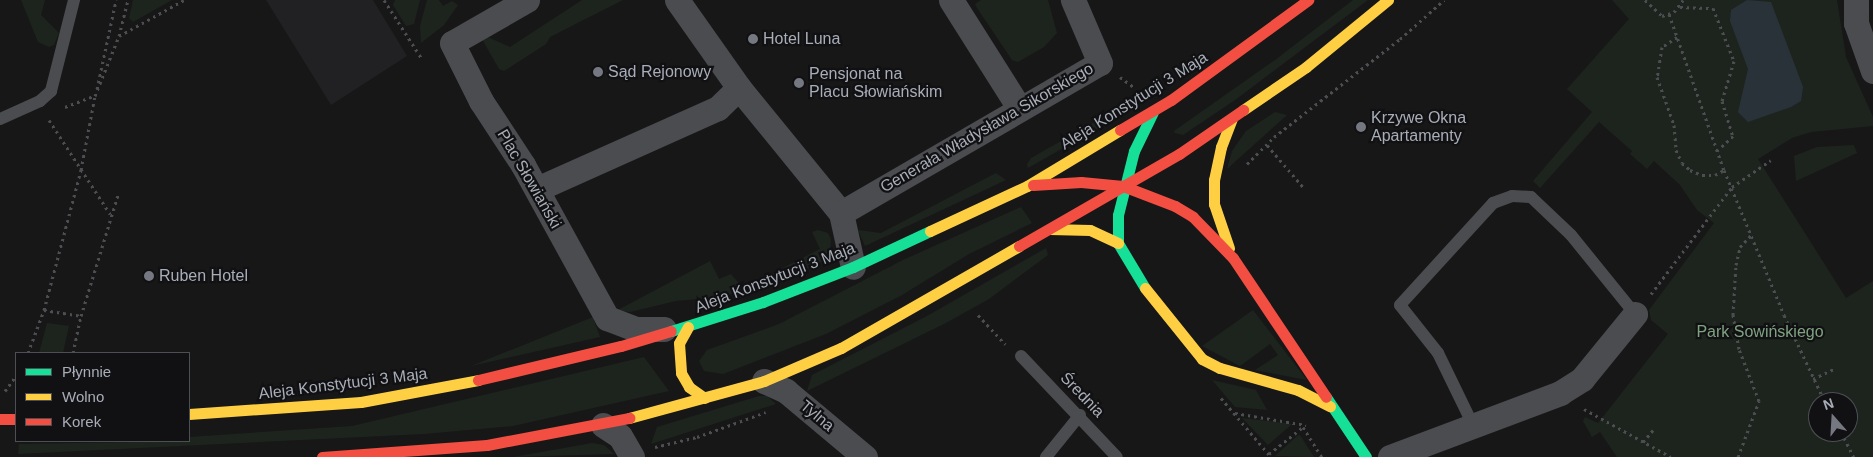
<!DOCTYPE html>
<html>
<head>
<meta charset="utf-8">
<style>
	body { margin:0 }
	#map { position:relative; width:1873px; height:457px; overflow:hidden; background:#171717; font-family:Arial,sans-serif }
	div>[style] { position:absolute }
	.built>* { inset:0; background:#212123 }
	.green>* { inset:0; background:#1d241e }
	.water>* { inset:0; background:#2a3239 }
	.path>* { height:3px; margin-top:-1.5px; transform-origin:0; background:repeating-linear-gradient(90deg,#4d4e52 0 2.5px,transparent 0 6.5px) }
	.lane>* { height:12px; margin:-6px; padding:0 6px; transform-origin:6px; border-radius:6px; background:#4b4c50 }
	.street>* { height:25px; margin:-12.5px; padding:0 12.5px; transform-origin:12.5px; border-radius:12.5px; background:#4b4c50 }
	.fast>* { height:11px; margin:-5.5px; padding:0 5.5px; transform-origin:5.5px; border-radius:5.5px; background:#16e098 }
	.slow>* { height:11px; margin:-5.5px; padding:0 5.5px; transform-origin:5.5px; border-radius:5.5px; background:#ffcf43 }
	.jam>* { height:11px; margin:-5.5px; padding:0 5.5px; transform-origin:5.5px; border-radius:5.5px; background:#f24e42 }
	.dots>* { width:14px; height:14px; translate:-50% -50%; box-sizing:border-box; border:2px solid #111113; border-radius:50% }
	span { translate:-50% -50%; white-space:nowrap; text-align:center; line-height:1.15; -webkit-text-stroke:4.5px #111113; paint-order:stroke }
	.poi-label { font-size:16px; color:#a8adb8 }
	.left { translate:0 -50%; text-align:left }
	.street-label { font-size:16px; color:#a8adb8 }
	.park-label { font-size:16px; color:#7fa381 }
	.legend { position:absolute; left:15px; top:352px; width:175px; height:90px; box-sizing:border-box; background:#111113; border:1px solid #4d4f55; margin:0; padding:6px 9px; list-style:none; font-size:15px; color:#a8adb8 }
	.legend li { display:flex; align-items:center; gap:10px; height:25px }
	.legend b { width:25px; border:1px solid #4d4f55 }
	.north { position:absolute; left:1808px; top:392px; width:50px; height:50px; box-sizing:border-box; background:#111113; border:1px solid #4d4f55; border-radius:50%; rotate:341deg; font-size:14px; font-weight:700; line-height:20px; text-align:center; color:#a8adb8 }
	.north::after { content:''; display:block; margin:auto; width:18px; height:22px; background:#757880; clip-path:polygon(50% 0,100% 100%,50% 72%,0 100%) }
</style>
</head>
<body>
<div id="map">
	<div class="built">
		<i style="clip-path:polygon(266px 0,373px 0,407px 56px,331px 105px)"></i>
	</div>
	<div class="green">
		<i style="clip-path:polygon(21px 0,45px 0,41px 15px,59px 33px,54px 45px,49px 47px,38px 42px)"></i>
		<i style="clip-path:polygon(133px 0,172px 0,133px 22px,129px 18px)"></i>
		<i style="clip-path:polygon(395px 0,420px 0,414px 24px,406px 26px,393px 5px)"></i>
		<i style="clip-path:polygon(427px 0,439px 0,443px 6px,452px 1px,458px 5px,444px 25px,421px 43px,420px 26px)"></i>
		<i style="clip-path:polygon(582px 0,623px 0,550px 37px,546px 44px,504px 71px,499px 69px,482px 39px,488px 37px,510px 47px)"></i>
		<i style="clip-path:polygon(981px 0,1048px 0,1057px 33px,1044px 47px,1018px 62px,1012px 60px,977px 8px,975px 4px)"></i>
		<i style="clip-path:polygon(1353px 0,1368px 0,1235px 100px,1183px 135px,1175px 133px,1174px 131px,1275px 60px)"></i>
		<i style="clip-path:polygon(evenodd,1612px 0,1837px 0,1846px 57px,1873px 117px,1873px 126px,1811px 132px,1792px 138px,1758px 159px,1846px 298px,1873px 281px,1873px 457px,1617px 457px,1600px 432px,1592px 437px,1583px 421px,1585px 417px,1598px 423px,1668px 334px,1651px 320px,1649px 310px,1714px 223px,1697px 210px,1680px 185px,1654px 161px,1647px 169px,1630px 154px,1632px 151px,1599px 122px,1540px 188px,1533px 181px,1592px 112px,1567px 89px,1629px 19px,1612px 0,1818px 402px,1848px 402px,1848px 432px,1818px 432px,1818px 402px)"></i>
		<i style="clip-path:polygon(1130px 102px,1135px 107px,1028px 168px,1027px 164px,1031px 158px)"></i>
		<i style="clip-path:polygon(1275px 112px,1287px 115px,1227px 169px,1232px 151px,1246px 131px)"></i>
		<i style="clip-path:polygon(1854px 145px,1857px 153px,1796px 181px,1794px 156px,1817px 147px)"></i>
		<i style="clip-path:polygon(996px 173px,1006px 180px,865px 246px,858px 230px,881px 233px)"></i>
		<i style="clip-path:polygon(1021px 207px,1032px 223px,969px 254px,902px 295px,826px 334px,723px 374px,704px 371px,699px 361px,707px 350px,779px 324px,903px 260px)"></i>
		<i style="clip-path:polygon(818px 230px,828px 233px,831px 239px,830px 253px,824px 261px,784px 280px,719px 297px,676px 301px,630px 312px,616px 311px,710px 261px,719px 279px,731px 274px,743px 288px,820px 249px,812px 232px)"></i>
		<i style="clip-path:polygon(1046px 248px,1048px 255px,989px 299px,944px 324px,807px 391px,812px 375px,927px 316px)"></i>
		<i style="clip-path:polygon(1253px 310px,1307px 380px,1255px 370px,1278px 355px,1270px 344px,1240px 366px,1202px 346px)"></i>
		<i style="clip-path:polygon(593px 317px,600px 337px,471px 366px)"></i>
		<i style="clip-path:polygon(47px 323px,69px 326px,63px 353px,39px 353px)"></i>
		<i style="clip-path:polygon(644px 357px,669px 391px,513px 426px,424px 434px,18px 454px,19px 444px,189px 441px,189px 437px,352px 426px)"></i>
		<i style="clip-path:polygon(1212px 380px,1256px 390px,1267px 410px,1235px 407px)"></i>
		<i style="clip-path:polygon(759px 396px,767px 396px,776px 404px,651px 444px,657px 427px)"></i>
		<i style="clip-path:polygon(1242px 418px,1292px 424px,1268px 445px)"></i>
		<i style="clip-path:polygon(1300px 435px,1314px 457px,1275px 456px,1297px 436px)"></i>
		<i style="clip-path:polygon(592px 443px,604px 445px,614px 454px,513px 457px)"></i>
	</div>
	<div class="water">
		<i style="clip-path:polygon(1747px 0,1771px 2px,1803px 87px,1801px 101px,1791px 107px,1748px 122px,1738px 112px,1748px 69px,1730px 21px,1731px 10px)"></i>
	</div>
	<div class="path">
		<i style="left:384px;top:0;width:70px;rotate:57.2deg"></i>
		<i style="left:1645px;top:0;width:23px;rotate:43deg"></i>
		<i style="left:1662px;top:16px;width:13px;rotate:-18deg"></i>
		<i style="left:1674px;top:12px;width:15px;rotate:-53deg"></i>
		<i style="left:1680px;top:7px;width:33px;rotate:2deg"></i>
		<i style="left:1713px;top:8px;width:57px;rotate:68.4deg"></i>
		<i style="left:1734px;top:61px;width:42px;rotate:106.7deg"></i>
		<i style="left:1722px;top:101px;width:37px;rotate:73deg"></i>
		<i style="left:1733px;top:136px;width:22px;rotate:137deg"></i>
		<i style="left:1669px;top:14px;width:165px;rotate:70.6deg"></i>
		<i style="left:1724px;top:170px;width:157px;rotate:67.5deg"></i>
		<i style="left:1784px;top:315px;width:96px;rotate:64.8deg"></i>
		<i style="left:119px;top:36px;width:37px;rotate:-76deg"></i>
		<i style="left:1677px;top:37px;width:18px;rotate:146deg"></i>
		<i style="left:1662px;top:47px;width:30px;rotate:99deg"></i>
		<i style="left:1657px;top:77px;width:51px;rotate:70.5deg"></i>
		<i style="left:1674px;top:125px;width:25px;rotate:85deg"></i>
		<i style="left:1676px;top:150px;width:14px;rotate:65deg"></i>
		<i style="left:1682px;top:163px;width:11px;rotate:41deg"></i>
		<i style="left:1690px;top:170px;width:13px;rotate:23deg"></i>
		<i style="left:1702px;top:175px;width:13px"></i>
		<i style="left:1715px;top:175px;width:10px;rotate:-29deg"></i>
		<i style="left:1120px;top:77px;width:19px;rotate:36deg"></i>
		<i style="left:97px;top:89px;width:91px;rotate:-77.9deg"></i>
		<i style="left:65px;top:107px;width:33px;rotate:-21deg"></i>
		<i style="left:49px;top:120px;width:112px;rotate:57deg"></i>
		<i style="left:1267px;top:145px;width:57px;rotate:49.3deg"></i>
		<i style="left:1247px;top:164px;width:38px;rotate:-45deg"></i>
		<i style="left:1274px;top:137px;width:160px;rotate:-37.9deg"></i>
		<i style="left:1400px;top:39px;width:59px;rotate:-41.6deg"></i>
		<i style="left:1651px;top:294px;width:134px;rotate:-52.9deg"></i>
		<i style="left:1732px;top:187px;width:47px;rotate:-34.7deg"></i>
		<i style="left:44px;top:310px;width:37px;rotate:9deg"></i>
		<i style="left:978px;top:315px;width:40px;rotate:47deg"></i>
		<i style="left:28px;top:353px;width:46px;rotate:-69.6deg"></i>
		<i style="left:44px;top:310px;width:145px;rotate:-75.2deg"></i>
		<i style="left:81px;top:170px;width:75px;rotate:-79.3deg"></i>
		<i style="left:95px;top:96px;width:65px;rotate:-68.2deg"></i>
		<i style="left:119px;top:36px;width:74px;rotate:-29deg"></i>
		<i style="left:73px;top:353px;width:38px;rotate:-78deg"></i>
		<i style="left:81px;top:316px;width:127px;rotate:-73deg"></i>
		<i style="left:1813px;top:379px;width:25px;rotate:-26deg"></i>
		<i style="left:5px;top:391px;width:19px;rotate:-54deg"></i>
		<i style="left:1221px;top:398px;width:77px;rotate:49.7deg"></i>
		<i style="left:1584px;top:409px;width:99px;rotate:28.9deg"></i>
		<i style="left:1235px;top:413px;width:72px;rotate:9.6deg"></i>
		<i style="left:1841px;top:432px;width:28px;rotate:63deg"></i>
		<i style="left:1643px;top:442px;width:17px;rotate:-50deg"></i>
		<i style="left:655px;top:447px;width:43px;rotate:-13.4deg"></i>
		<i style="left:697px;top:437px;width:73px;rotate:-19.9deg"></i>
		<i style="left:1269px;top:454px;width:43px;rotate:-38.5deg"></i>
		<i style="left:1303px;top:427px;width:36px;rotate:58deg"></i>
		<i style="left:1738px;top:457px;width:60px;rotate:-69.4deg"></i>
		<i style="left:1759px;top:401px;width:56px;rotate:-111deg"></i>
		<i style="left:1739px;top:349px;width:35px;rotate:-100deg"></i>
		<i style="left:1733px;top:315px;width:50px;rotate:-86.6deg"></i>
		<i style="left:1736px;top:265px;width:18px;rotate:-77deg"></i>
		<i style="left:1740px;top:247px;width:16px;rotate:-47deg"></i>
	</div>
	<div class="lane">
		<i style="left:0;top:119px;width:44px;rotate:-24.2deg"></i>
		<i style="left:40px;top:101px;width:15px;rotate:-42deg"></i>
		<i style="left:51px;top:91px;width:94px;rotate:-75.8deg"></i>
		<i style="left:1021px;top:356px;width:139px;rotate:46.5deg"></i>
		<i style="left:1473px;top:425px;width:80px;rotate:-115.9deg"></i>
		<i style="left:1438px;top:353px;width:61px;rotate:-128.4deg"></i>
		<i style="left:1400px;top:305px;width:138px;rotate:-47.6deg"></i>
		<i style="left:1493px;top:203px;width:20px;rotate:-20deg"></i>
		<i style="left:1512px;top:196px;width:19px;rotate:3deg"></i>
		<i style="left:1531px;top:197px;width:55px;rotate:43.5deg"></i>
		<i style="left:1571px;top:235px;width:102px;rotate:51deg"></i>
		<i style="left:1046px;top:457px;width:54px;rotate:-51deg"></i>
	</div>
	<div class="street">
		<i style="left:527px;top:0;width:86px;rotate:150.2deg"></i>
		<i style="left:452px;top:43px;width:65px;rotate:63.4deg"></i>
		<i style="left:481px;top:101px;width:77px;rotate:56.7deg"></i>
		<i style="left:523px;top:165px;width:175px;rotate:61.2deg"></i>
		<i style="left:607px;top:318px;width:30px;rotate:21deg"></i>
		<i style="left:635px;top:329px;width:29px"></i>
		<i style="left:677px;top:0;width:108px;rotate:54.8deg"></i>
		<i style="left:739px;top:88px;width:161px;rotate:50.8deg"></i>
		<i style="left:841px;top:213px;width:55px;rotate:77.5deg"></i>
		<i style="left:951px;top:0;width:129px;rotate:57.7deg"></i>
		<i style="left:1856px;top:0;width:23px;rotate:90deg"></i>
		<i style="left:1856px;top:23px;width:51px;rotate:70.5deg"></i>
		<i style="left:537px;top:189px;width:198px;rotate:-24.1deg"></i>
		<i style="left:718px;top:108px;width:29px;rotate:-44deg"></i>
		<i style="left:841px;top:213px;width:299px;rotate:-30.1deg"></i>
		<i style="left:1100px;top:63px;width:69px;rotate:-113.2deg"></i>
		<i style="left:764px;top:381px;width:24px;rotate:24deg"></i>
		<i style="left:786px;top:391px;width:103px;rotate:39.9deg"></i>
		<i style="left:603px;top:425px;width:20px;rotate:33deg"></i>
		<i style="left:620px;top:436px;width:24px;rotate:60deg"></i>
		<i style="left:1390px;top:457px;width:182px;rotate:-20.6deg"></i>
		<i style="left:1560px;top:393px;width:26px;rotate:-32deg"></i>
		<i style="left:1582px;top:379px;width:84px;rotate:-50.8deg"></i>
	</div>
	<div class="fast">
		<i style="left:1145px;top:288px;width:52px;rotate:-121deg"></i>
		<i style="left:1118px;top:243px;width:28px;rotate:-90deg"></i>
		<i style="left:1118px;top:215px;width:66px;rotate:-76deg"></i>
		<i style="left:1134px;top:151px;width:43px;rotate:-64deg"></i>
		<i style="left:671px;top:331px;width:96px;rotate:-17.5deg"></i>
		<i style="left:763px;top:302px;width:97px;rotate:-21.3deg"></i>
		<i style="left:853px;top:267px;width:85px;rotate:-25.1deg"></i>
		<i style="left:1326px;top:397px;width:72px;rotate:56.3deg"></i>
	</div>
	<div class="slow">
		<i style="left:1243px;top:110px;width:76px;rotate:-34.3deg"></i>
		<i style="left:1306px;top:67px;width:106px;rotate:-39.3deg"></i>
		<i style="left:1050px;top:229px;width:40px;rotate:1.4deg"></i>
		<i style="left:1090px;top:230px;width:31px;rotate:25deg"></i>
		<i style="left:930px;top:231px;width:107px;rotate:-24.9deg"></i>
		<i style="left:1027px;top:186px;width:109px;rotate:-31.1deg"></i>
		<i style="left:1229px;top:248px;width:46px;rotate:-108.8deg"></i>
		<i style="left:1214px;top:204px;width:24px;rotate:-90deg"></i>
		<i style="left:1214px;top:180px;width:34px;rotate:-78deg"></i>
		<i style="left:1221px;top:147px;width:30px;rotate:-69deg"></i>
		<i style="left:1145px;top:288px;width:91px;rotate:51.2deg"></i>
		<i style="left:1202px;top:359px;width:20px;rotate:27deg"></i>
		<i style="left:1220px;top:368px;width:81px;rotate:15.8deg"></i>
		<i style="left:1298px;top:390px;width:36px;rotate:27deg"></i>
		<i style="left:688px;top:327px;width:18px;rotate:119deg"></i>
		<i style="left:679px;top:343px;width:30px;rotate:86deg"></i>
		<i style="left:681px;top:373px;width:16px;rotate:60deg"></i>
		<i style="left:689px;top:387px;width:19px;rotate:35deg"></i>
		<i style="left:189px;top:414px;width:172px;rotate:-4deg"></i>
		<i style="left:361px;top:402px;width:119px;rotate:-10.6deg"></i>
		<i style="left:629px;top:418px;width:140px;rotate:-15.3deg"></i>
		<i style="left:764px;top:381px;width:84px;rotate:-23.2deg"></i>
		<i style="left:841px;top:348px;width:205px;rotate:-29.8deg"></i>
	</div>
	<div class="jam">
		<i style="left:1120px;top:130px;width:59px;rotate:-30.5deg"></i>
		<i style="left:1171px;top:100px;width:170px;rotate:-36.1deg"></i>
		<i style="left:1033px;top:185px;width:48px;rotate:-3.6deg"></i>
		<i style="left:1081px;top:182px;width:42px;rotate:5.4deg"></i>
		<i style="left:1123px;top:186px;width:56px;rotate:21deg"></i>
		<i style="left:1175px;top:206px;width:21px;rotate:31deg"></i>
		<i style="left:1193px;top:217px;width:57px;rotate:45.7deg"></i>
		<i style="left:1233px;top:258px;width:167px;rotate:56.2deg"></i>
		<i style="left:1019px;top:246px;width:185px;rotate:-29.9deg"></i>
		<i style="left:1179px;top:154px;width:78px;rotate:-34.5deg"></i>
		<i style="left:478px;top:380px;width:147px;rotate:-13.4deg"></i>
		<i style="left:621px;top:346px;width:52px;rotate:-16.7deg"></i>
		<i style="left:0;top:419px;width:16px"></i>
		<i style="left:322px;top:457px;width:165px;rotate:-4.2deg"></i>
		<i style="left:487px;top:445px;width:145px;rotate:-10.8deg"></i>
	</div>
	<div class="dots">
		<i style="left:753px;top:39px;background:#757880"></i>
		<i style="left:598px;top:72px;background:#757880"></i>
		<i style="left:799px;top:83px;background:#757880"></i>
		<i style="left:1361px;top:127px;background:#757880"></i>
		<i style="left:149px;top:276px;background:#757880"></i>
	</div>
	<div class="poi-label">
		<span class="left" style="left:763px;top:39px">Hotel Luna</span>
		<span class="left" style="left:608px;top:72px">Sąd Rejonowy</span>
		<span class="left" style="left:809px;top:83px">Pensjonat na<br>Placu Słowiańskim</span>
		<span class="left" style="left:1371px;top:127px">Krzywe Okna<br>Apartamenty</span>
		<span class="left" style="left:159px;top:276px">Ruben Hotel</span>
	</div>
	<div class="street-label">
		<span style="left:1134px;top:101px;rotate:-32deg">Aleja Konstytucji 3 Maja</span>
		<span style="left:987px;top:128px;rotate:-30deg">Generała Władysława Sikorskiego</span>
		<span style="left:529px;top:179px;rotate:60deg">Plac Słowiański</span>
		<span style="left:775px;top:278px;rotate:-21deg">Aleja Konstytucji 3 Maja</span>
		<span style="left:343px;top:384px;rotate:-7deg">Aleja Konstytucji 3 Maja</span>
		<span style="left:1082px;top:395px;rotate:46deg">Średnia</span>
		<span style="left:817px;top:416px;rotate:40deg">Tylna</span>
	</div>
	<div class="park-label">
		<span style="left:1760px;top:332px">Park Sowińskiego</span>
	</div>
	<ul class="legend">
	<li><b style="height:6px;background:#16e098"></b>Płynnie</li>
	<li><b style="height:6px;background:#ffcf43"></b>Wolno</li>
	<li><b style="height:6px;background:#f24e42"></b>Korek</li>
	</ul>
	<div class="north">N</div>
</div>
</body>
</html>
